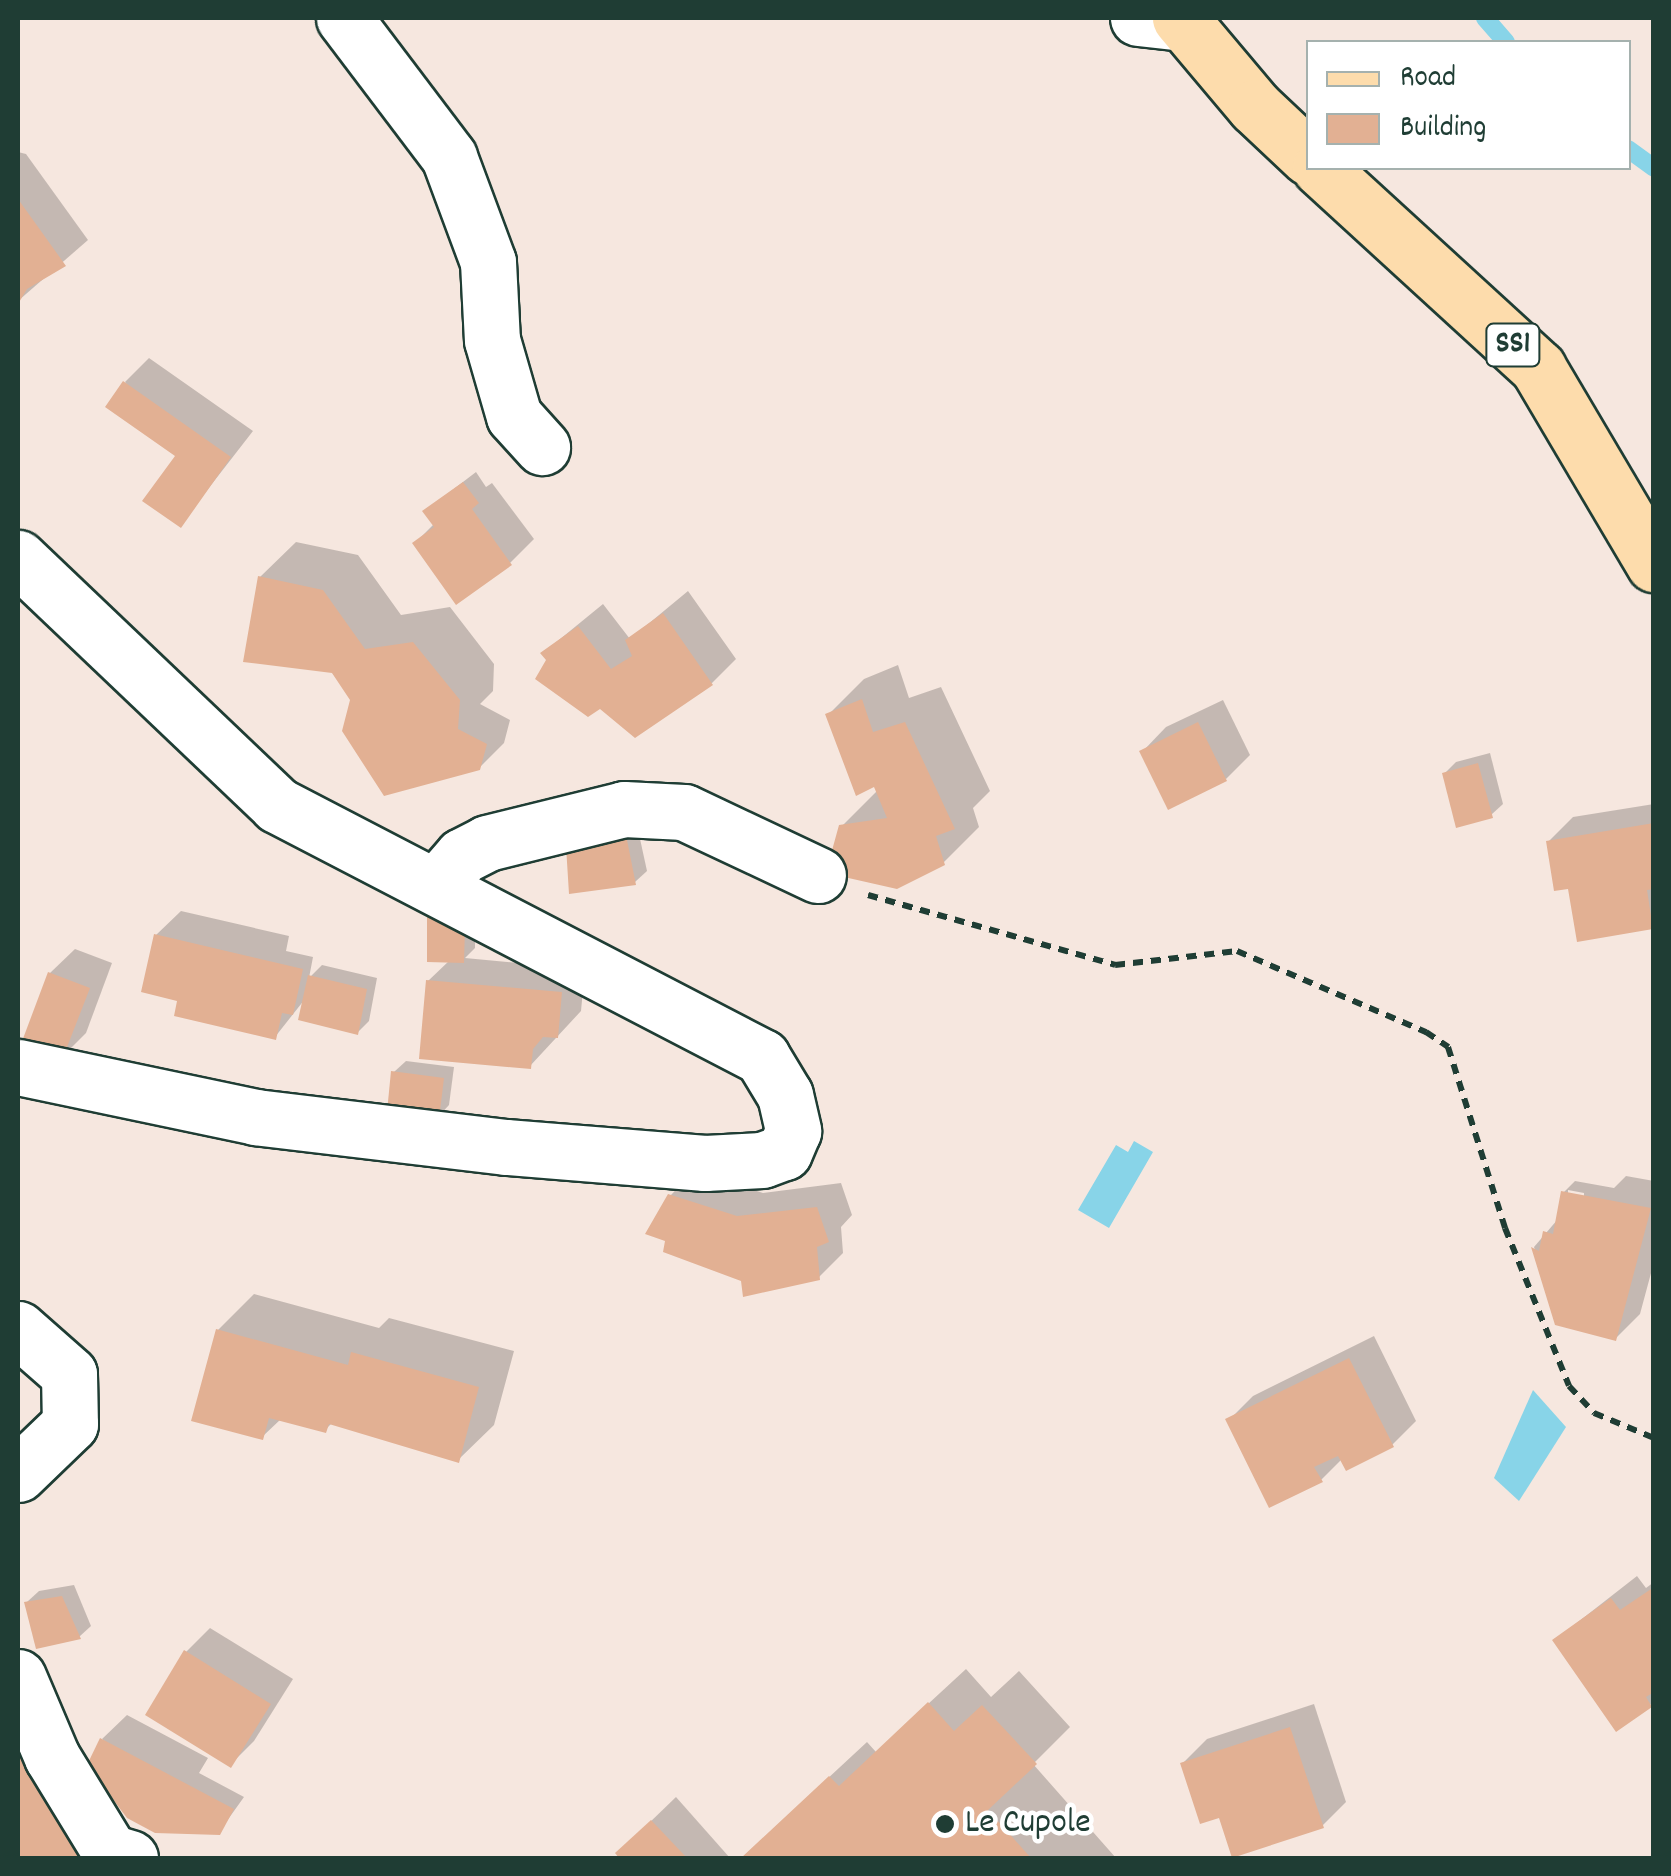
<!DOCTYPE html>
<html>
<head>
<meta charset="utf-8">
<style>
	body { margin:0 }
	#map { position:relative; width:1671px; height:1876px; overflow:hidden; background:#f6e7df; font-family:Dekko,sans-serif }
	div>[style] { position:absolute }
	.water>* { inset:0; background:#88d4e8 }
	.shadow>* { inset:0; background:#0003 }
	.stream>* { height:18px; margin:-9px; padding:0 9px; transform-origin:9px; border-radius:9px; background:#88d4e8 }
	.building>* { inset:0; background:#e2b093 }
	.path>* { height:6px; margin-top:-3px; transform-origin:0; background:repeating-linear-gradient(90deg,#1f3d34 0 10px,transparent 0 18px) }
	.roads { filter:drop-shadow(2px 0 #1f3d34) drop-shadow(-2px 0 #1f3d34) drop-shadow(0 2px #1f3d34) drop-shadow(0 -2px #1f3d34) }
	.minor>* { height:55px; margin:-27.5px; padding:0 27.5px; transform-origin:27.5px; border-radius:27.5px; background:#fff }
	.major>* { height:55px; margin:-27.5px; padding:0 27.5px; transform-origin:27.5px; border-radius:27.5px; background:#fddcac }
	.dots>* { width:28px; height:28px; translate:-50% -50%; box-sizing:border-box; border:5px solid #fff; border-radius:50% }
	span { translate:-50% -50%; white-space:nowrap; text-align:center; line-height:1.15; -webkit-text-stroke:9px #fff; paint-order:stroke }
	.shield-label span { padding:2px 8px; background:#fff; border:2px solid; border-radius:8px; -webkit-text-stroke-width:0 }
	.shield-label { font-size:32px; color:#1f3d34; font-weight:700 }
	.poi-label { font-size:35px; color:#1f3d34 }
	.left { translate:0 -50%; text-align:left }
	.frame { position:absolute; inset:0; border:20px solid #1f3d34; pointer-events:none }
	.legend { position:absolute; left:1306px; top:40px; width:325px; height:130px; box-sizing:border-box; background:#fff; border:2px solid #a5b1ae; margin:0; padding:12px 18px; list-style:none; font-size:30px; color:#1f3d34 }
	.legend li { display:flex; align-items:center; gap:20px; height:50px }
	.legend b { width:50px; border:2px solid #a5b1ae }
</style>
</head>
<body>
<div id="map">
	<div class="water">
		<i style="clip-path:polygon(1134px 1141px,1153px 1152px,1109px 1228px,1078px 1210px,1116px 1145px,1128px 1152px)"></i>
		<i style="clip-path:polygon(1533px 1390px,1566px 1427px,1519px 1501px,1494px 1478px)"></i>
	</div>
	<div class="shadow">
		<i style="clip-path:polygon(18px 152px,26px 154px,88px 240px,18px 301px)"></i>
		<i style="clip-path:polygon(149px 358px,253px 431px,180px 525px,178px 456px,125px 382px)"></i>
		<i style="clip-path:polygon(476px 472px,486px 487px,492px 483px,534px 539px,510px 563px,415px 543px,434px 524px,425px 511px)"></i>
		<i style="clip-path:polygon(296px 542px,358px 555px,401px 615px,450px 607px,494px 664px,493px 691px,480px 704px,510px 720px,504px 743px,479px 768px,352px 699px,260px 577px)"></i>
		<i style="clip-path:polygon(688px 591px,736px 659px,712px 683px,600px 706px,543px 653px,603px 604px,630px 639px)"></i>
		<i style="clip-path:polygon(898px 665px,909px 698px,941px 687px,990px 791px,973px 808px,979px 827px,943px 863px,842px 826px,878px 790px,828px 715px,864px 679px)"></i>
		<i style="clip-path:polygon(1223px 700px,1250px 755px,1226px 779px,1142px 752px,1166px 727px)"></i>
		<i style="clip-path:polygon(1490px 753px,1503px 804px,1491px 815px,1444px 774px,1456px 762px)"></i>
		<i style="clip-path:polygon(1654px 804px,1654px 925px,1652px 927px,1570px 886px,1548px 842px,1573px 817px)"></i>
		<i style="clip-path:polygon(637px 825px,647px 871px,635px 882px,572px 891px)"></i>
		<i style="clip-path:polygon(181px 911px,289px 936px,286px 951px,313px 957px,309px 978px,322px 965px,377px 978px,369px 1021px,357px 1033px,305px 999px,275px 1037px,180px 999px,156px 935px)"></i>
		<i style="clip-path:polygon(475px 915px,475px 948px,465px 958px,585px 969px,581px 1011px,530px 1066px,428px 981px,450px 960px)"></i>
		<i style="clip-path:polygon(75px 949px,112px 963px,86px 1033px,62px 1057px,24px 1043px,50px 973px)"></i>
		<i style="clip-path:polygon(406px 1061px,454px 1067px,449px 1105px,438px 1117px,394px 1072px)"></i>
		<i style="clip-path:polygon(694px 1171px,763px 1193px,841px 1183px,852px 1215px,841px 1227px,843px 1253px,818px 1278px,743px 1280px,668px 1240px,670px 1196px)"></i>
		<i style="clip-path:polygon(evenodd,1626px 1176px,1654px 1181px,1654px 1262px,1640px 1314px,1616px 1338px,1557px 1323px,1534px 1247px,1558px 1219px,1563px 1193px,1575px 1181px,1614px 1188px,1626px 1176px,1568px 1190px,1584px 1193px,1584px 1198px,1568px 1195px,1568px 1190px)"></i>
		<i style="clip-path:polygon(254px 1294px,379px 1328px,389px 1318px,514px 1351px,494px 1425px,458px 1460px,333px 1422px,325px 1430px,281px 1419px,262px 1437px,218px 1330px)"></i>
		<i style="clip-path:polygon(1374px 1336px,1416px 1421px,1392px 1445px,1342px 1459px,1321px 1480px,1229px 1420px,1253px 1396px)"></i>
		<i style="clip-path:polygon(1637px 1576px,1646px 1588px,1654px 1582px,1651px 1705px,1555px 1640px)"></i>
		<i style="clip-path:polygon(74px 1585px,91px 1626px,79px 1637px,27px 1602px,39px 1591px)"></i>
		<i style="clip-path:polygon(210px 1628px,293px 1679px,254px 1741px,230px 1765px,186px 1652px)"></i>
		<i style="clip-path:polygon(18px 1650px,84px 1856px,77px 1858px,18px 1858px)"></i>
		<i style="clip-path:polygon(966px 1669px,991px 1697px,1019px 1671px,1070px 1727px,1033px 1764px,1116px 1858px,742px 1858px,867px 1742px,876px 1752px)"></i>
		<i style="clip-path:polygon(1314px 1704px,1346px 1802px,1322px 1826px,1221px 1815px,1183px 1763px,1207px 1739px)"></i>
		<i style="clip-path:polygon(127px 1715px,208px 1758px,199px 1773px,244px 1797px,219px 1832px,102px 1739px)"></i>
		<i style="clip-path:polygon(676px 1797px,730px 1858px,618px 1853px)"></i>
	</div>
	<div class="stream">
		<i style="left:1485px;top:18px;width:32px;rotate:49deg"></i>
		<i style="left:1628px;top:149px;width:32px;rotate:36deg"></i>
	</div>
	<div class="building">
		<i style="clip-path:polygon(18px 199px,66px 266px,27px 289px,18px 304px)"></i>
		<i style="clip-path:polygon(123px 381px,231px 457px,181px 528px,142px 501px,175px 456px,105px 407px)"></i>
		<i style="clip-path:polygon(463px 482px,479px 503px,472px 509px,512px 565px,456px 605px,412px 543px,434px 527px,422px 511px)"></i>
		<i style="clip-path:polygon(258px 576px,323px 590px,365px 649px,413px 642px,460px 700px,458px 729px,487px 744px,480px 770px,384px 796px,342px 731px,350px 700px,332px 673px,243px 662px)"></i>
		<i style="clip-path:polygon(663px 613px,713px 685px,635px 738px,600px 709px,588px 717px,535px 679px,546px 660px,540px 653px,578px 626px,611px 669px,632px 656px,625px 640px)"></i>
		<i style="clip-path:polygon(862px 699px,873px 732px,905px 722px,955px 829px,936px 836px,945px 865px,897px 889px,844px 877px,828px 865px,839px 825px,887px 818px,874px 787px,856px 796px,825px 714px)"></i>
		<i style="clip-path:polygon(1198px 722px,1227px 781px,1168px 810px,1139px 751px)"></i>
		<i style="clip-path:polygon(1478px 763px,1493px 818px,1456px 828px,1442px 773px)"></i>
		<i style="clip-path:polygon(1654px 823px,1654px 889px,1647px 890px,1653px 929px,1577px 942px,1568px 889px,1554px 891px,1546px 841px)"></i>
		<i style="clip-path:polygon(626px 835px,636px 885px,569px 894px,566px 846px)"></i>
		<i style="clip-path:polygon(427px 909px,465px 926px,464px 963px,427px 962px)"></i>
		<i style="clip-path:polygon(154px 934px,303px 969px,293px 1015px,282px 1013px,276px 1040px,174px 1016px,177px 1001px,141px 992px)"></i>
		<i style="clip-path:polygon(48px 972px,90px 988px,62px 1060px,21px 1044px)"></i>
		<i style="clip-path:polygon(308px 975px,367px 989px,358px 1035px,298px 1020px)"></i>
		<i style="clip-path:polygon(426px 980px,562px 992px,558px 1038px,543px 1037px,533px 1049px,531px 1069px,419px 1059px)"></i>
		<i style="clip-path:polygon(391px 1071px,444px 1078px,439px 1119px,387px 1112px)"></i>
		<i style="clip-path:polygon(1561px 1191px,1651px 1208px,1616px 1341px,1555px 1325px,1531px 1247px,1539px 1251px,1543px 1231px,1553px 1234px)"></i>
		<i style="clip-path:polygon(668px 1194px,737px 1216px,817px 1207px,829px 1242px,817px 1247px,820px 1280px,743px 1297px,741px 1281px,663px 1252px,665px 1241px,645px 1234px)"></i>
		<i style="clip-path:polygon(216px 1329px,348px 1365px,351px 1352px,479px 1387px,459px 1463px,329px 1424px,326px 1433px,269px 1418px,263px 1440px,191px 1421px)"></i>
		<i style="clip-path:polygon(1349px 1358px,1394px 1447px,1346px 1471px,1338px 1456px,1314px 1467px,1323px 1482px,1269px 1508px,1225px 1419px)"></i>
		<i style="clip-path:polygon(1654px 1587px,1654px 1692px,1646px 1697px,1652px 1707px,1616px 1732px,1552px 1640px,1611px 1598px,1620px 1610px)"></i>
		<i style="clip-path:polygon(62px 1596px,81px 1639px,36px 1649px,24px 1602px)"></i>
		<i style="clip-path:polygon(184px 1650px,271px 1704px,231px 1768px,145px 1715px)"></i>
		<i style="clip-path:polygon(928px 1702px,954px 1731px,982px 1705px,1037px 1764px,988px 1810px,1031px 1858px,741px 1858px,829px 1776px,839px 1786px)"></i>
		<i style="clip-path:polygon(1290px 1727px,1324px 1828px,1232px 1858px,1219px 1818px,1200px 1824px,1180px 1763px)"></i>
		<i style="clip-path:polygon(18px 1738px,86px 1858px,18px 1858px)"></i>
		<i style="clip-path:polygon(100px 1738px,234px 1809px,220px 1835px,155px 1833px,127px 1818px,87px 1765px)"></i>
		<i style="clip-path:polygon(651px 1820px,687px 1858px,619px 1858px,615px 1853px)"></i>
	</div>
	<div class="path">
		<i style="left:868px;top:895px;width:257px;rotate:15.8deg"></i>
		<i style="left:1115px;top:965px;width:123px;rotate:-6.5deg"></i>
		<i style="left:1237px;top:951px;width:206px;rotate:23.2deg"></i>
		<i style="left:1426px;top:1032px;width:27px;rotate:34deg"></i>
		<i style="left:1448px;top:1047px;width:190px;rotate:72.5deg"></i>
		<i style="left:1505px;top:1228px;width:170px;rotate:67.9deg"></i>
		<i style="left:1569px;top:1386px;width:37px;rotate:47deg"></i>
		<i style="left:1594px;top:1413px;width:65px;rotate:22.6deg"></i>
	</div>
	<div class="roads">
		<div class="minor">
			<i style="left:344px;top:18px;width:174px;rotate:52.9deg"></i>
			<i style="left:449px;top:157px;width:112px;rotate:69.6deg"></i>
			<i style="left:488px;top:262px;width:78px;rotate:87.1deg"></i>
			<i style="left:492px;top:340px;width:79px;rotate:73.9deg"></i>
			<i style="left:514px;top:416px;width:42px;rotate:47.9deg"></i>
			<i style="left:1138px;top:18px;width:45px;rotate:6.3deg"></i>
			<i style="left:18px;top:558px;width:358px;rotate:43.6deg"></i>
			<i style="left:277px;top:805px;width:547px;rotate:27.46deg"></i>
			<i style="left:762px;top:1057px;width:44px;rotate:58.8deg"></i>
			<i style="left:785px;top:1095px;width:37px;rotate:77deg"></i>
			<i style="left:793px;top:1131px;width:23px;rotate:113deg"></i>
			<i style="left:784px;top:1152px;width:23px;rotate:160deg"></i>
			<i style="left:762px;top:1160px;width:57px;rotate:177deg"></i>
			<i style="left:705px;top:1163px;width:200px;rotate:-175.4deg"></i>
			<i style="left:506px;top:1147px;width:252px;rotate:-173.2deg"></i>
			<i style="left:256px;top:1117px;width:243px;rotate:-168.1deg"></i>
			<i style="left:436px;top:886px;width:40px;rotate:-49deg"></i>
			<i style="left:462px;top:856px;width:28px;rotate:-27deg"></i>
			<i style="left:487px;top:843px;width:141px;rotate:-13.9deg"></i>
			<i style="left:624px;top:809px;width:60px;rotate:2.9deg"></i>
			<i style="left:684px;top:812px;width:148px;rotate:25.2deg"></i>
			<i style="left:18px;top:1329px;width:68px;rotate:41.4deg"></i>
			<i style="left:69px;top:1374px;width:50px;rotate:88.9deg"></i>
			<i style="left:70px;top:1424px;width:72px;rotate:136.1deg"></i>
			<i style="left:18px;top:1677px;width:87px;rotate:67deg"></i>
			<i style="left:52px;top:1757px;width:111px;rotate:58.6deg"></i>
			<i style="left:110px;top:1852px;width:21px;rotate:17deg"></i>
		</div>
		<div class="major">
			<i style="left:1180px;top:18px;width:116px;rotate:49.9deg"></i>
			<i style="left:1255px;top:107px;width:73px;rotate:43.3deg"></i>
			<i style="left:1320px;top:168px;width:296px;rotate:42.5deg"></i>
			<i style="left:1538px;top:368px;width:228px;rotate:59.4deg"></i>
		</div>
	</div>
	<div class="dots">
		<i style="left:945px;top:1824px;background:#1f3d34"></i>
	</div>
	<div class="shield-label">
		<span style="left:1513px;top:345px">SS1</span>
	</div>
	<div class="poi-label">
		<span class="left" style="left:965px;top:1824px">Le Cupole</span>
	</div>
	<div class="frame"></div>
	<ul class="legend">
	<li><b style="height:12px;background:#fddcac"></b>Road</li>
	<li><b style="height:28px;background:#e2b093"></b>Building</li>
	</ul>
</div>
</body>
</html>
